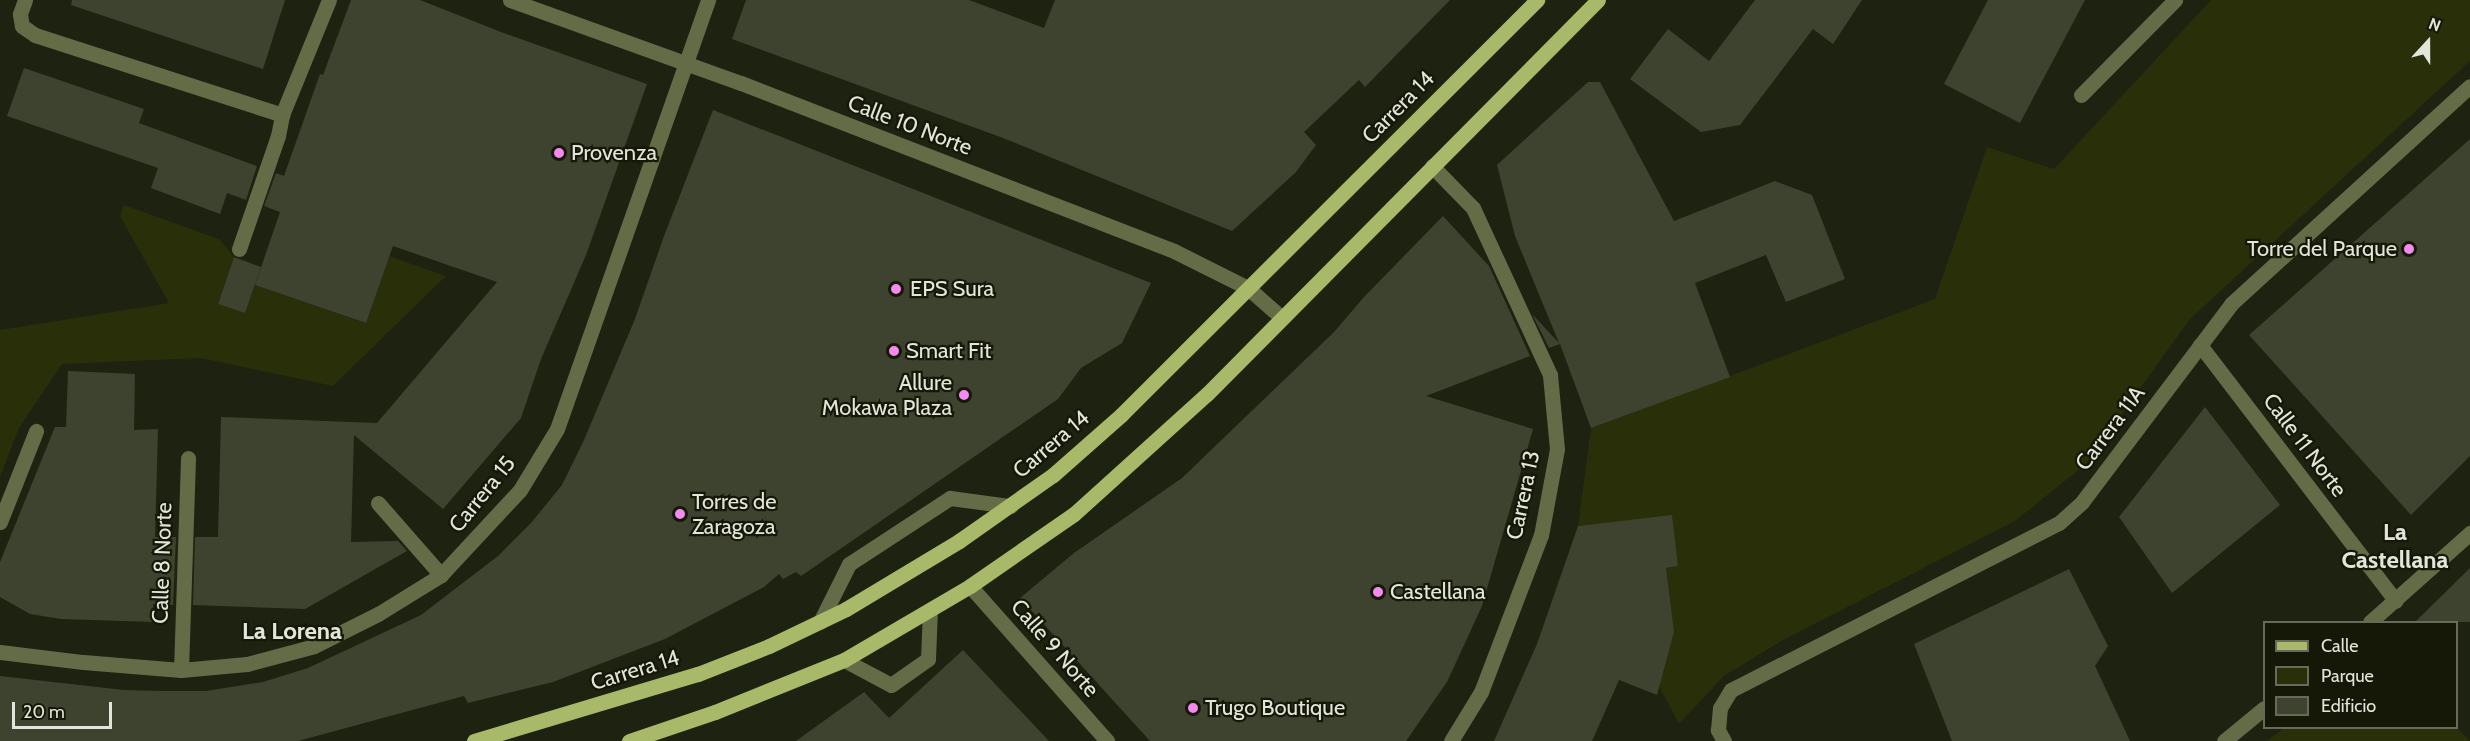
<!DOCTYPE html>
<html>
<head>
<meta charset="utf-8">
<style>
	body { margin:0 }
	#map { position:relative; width:2470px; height:741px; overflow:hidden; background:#1e2210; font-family:Cabin,sans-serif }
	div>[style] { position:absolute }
	.green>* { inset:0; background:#282f09 }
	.building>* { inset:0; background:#3e432f }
	.minor>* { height:15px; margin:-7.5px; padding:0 7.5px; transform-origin:7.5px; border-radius:7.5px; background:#636c46 }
	.major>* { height:15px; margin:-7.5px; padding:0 7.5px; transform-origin:7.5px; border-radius:7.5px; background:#a8b969 }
	.dots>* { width:16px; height:16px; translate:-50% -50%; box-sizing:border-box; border:3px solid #151807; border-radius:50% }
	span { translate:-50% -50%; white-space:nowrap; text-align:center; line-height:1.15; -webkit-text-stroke:4.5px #151807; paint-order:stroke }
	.street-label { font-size:22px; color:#e2e5d9 }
	.poi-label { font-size:22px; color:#e2e5d9 }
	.left { translate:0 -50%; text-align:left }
	.right { translate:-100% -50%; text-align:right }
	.neighbourhood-label { font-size:24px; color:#e2e5d9; font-weight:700 }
	.legend { position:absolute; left:2263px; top:621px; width:195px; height:108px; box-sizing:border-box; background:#151807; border:2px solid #676a5b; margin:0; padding:8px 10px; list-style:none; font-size:18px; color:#e2e5d9 }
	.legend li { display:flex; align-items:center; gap:12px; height:30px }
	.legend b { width:30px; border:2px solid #676a5b }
	.north { position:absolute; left:2398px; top:12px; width:60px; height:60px; -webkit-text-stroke:4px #151807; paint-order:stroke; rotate:21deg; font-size:16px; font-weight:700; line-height:24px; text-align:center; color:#e2e5d9 }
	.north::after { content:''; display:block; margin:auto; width:21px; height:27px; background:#e2e5d9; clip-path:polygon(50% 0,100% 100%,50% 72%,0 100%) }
	.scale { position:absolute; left:12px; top:702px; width:100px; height:27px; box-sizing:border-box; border:3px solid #e2e5d9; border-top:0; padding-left:8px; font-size:18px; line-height:21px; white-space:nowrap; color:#e2e5d9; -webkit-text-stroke:4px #151807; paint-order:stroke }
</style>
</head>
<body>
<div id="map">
	<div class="green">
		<i style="clip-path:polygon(2211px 0,2470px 0,2470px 61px,2190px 319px,2086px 464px,2015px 521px,1783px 640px,1724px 676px,1679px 724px,1659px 686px,1666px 568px,1678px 566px,1672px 516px,1578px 526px,1591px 428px,1935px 299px,1987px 147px,2054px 169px)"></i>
		<i style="clip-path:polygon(124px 205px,219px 239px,234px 257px,218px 304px,245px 313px,255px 285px,365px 323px,389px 256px,446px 276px,333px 386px,201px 358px,62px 364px,19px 428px,0 477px,0 330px,169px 303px,120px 216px)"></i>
		<i style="clip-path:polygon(2456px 727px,2470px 741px,2267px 741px,2284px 728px)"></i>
	</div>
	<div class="building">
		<i style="clip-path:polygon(72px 0,285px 0,263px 69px,71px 5px)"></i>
		<i style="clip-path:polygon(351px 0,420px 0,501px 32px,647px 84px,586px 255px,541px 359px,521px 418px,443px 509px,354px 435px,351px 542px,398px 541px,407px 551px,305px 609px,193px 605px,195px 537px,218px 537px,221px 417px,377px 423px,497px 282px,393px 246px,366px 323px,255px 285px,280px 212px,264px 206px,276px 173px,284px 176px,320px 74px,323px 75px)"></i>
		<i style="clip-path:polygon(746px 0,969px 0,1044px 28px,1055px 0,1450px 0,1365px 87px,1359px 80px,1304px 132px,1316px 145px,1296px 172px,1232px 231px,1003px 138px,732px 39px)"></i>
		<i style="clip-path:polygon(1755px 0,1862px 0,1833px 44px,1813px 29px,1740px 125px,1701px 132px,1630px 79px,1668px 29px,1709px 61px)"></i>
		<i style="clip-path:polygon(1988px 0,2085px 0,2020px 123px,1944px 84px)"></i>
		<i style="clip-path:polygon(24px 68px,144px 109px,139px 123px,257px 166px,246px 200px,227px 193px,220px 214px,151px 188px,158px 168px,7px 116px)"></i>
		<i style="clip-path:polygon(1588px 82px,1600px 82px,1674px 221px,1775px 181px,1812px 195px,1845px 279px,1786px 302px,1766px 255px,1695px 283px,1730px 377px,1591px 428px,1560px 344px,1549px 348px,1532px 314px,1559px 343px,1515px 236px,1497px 165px)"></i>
		<i style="clip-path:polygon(713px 110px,1151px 283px,1122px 343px,1081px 368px,1058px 399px,801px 576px,796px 572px,783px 579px,779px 574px,764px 587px,665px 639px,553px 682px,468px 703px,464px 696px,298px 741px,0 741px,0 676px,124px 690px,161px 691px,206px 691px,263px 682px,308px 668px,421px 615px,498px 556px,531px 523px,562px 485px,584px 440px,635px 319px,664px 236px)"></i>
		<i style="clip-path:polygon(2470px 139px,2470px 456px,2411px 515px,2249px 335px)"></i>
		<i style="clip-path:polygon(1443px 216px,1489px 266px,1530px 356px,1426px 396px,1533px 429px,1482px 606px,1447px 682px,1406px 741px,1150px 741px,1020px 598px,1074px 553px,1182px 478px,1334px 332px,1364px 297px)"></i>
		<i style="clip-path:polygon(234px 257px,261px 267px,245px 313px,218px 304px)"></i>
		<i style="clip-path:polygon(68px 371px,135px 374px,134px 430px,158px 429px,155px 537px,176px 537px,173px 605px,153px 604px,153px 622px,61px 619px,30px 614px,0 597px,0 562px,55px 427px,66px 427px)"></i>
		<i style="clip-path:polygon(2205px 407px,2280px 505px,2172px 593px,2119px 517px)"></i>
		<i style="clip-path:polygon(1672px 515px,1678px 566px,1666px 568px,1674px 632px,1657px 695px,1619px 680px,1592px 741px,1494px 741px,1537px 644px,1578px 526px)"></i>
		<i style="clip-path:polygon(2470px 568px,2470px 622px,2415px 622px)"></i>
		<i style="clip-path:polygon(2069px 569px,2108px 646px,2095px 666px,2130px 741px,1952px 741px,1914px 644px)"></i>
		<i style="clip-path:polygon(963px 650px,1049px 741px,796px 741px,864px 692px,889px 718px)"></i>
	</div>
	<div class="minor">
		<i style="left:25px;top:0;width:15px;rotate:110deg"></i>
		<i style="left:20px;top:14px;width:12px;rotate:81deg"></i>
		<i style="left:22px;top:26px;width:16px;rotate:35deg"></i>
		<i style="left:35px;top:35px;width:260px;rotate:17.9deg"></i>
		<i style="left:510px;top:0;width:245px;rotate:19.8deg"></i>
		<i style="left:741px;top:83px;width:464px;rotate:21.2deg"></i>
		<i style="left:1174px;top:251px;width:83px;rotate:26.6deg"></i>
		<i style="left:1248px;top:288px;width:44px;rotate:41.3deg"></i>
		<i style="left:2081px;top:95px;width:134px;rotate:-45.3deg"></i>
		<i style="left:1432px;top:166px;width:59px;rotate:45.7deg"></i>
		<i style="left:1473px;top:208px;width:184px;rotate:65.2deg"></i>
		<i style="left:1550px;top:375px;width:74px;rotate:84.6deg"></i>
		<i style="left:1557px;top:449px;width:87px;rotate:100.5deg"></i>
		<i style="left:1541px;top:535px;width:168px;rotate:110.9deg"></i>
		<i style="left:1481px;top:692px;width:57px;rotate:121.5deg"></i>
		<i style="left:239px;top:249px;width:120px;rotate:-71deg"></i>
		<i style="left:278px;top:136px;width:21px;rotate:-79deg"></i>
		<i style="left:282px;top:115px;width:124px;rotate:-67.8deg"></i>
		<i style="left:2200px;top:345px;width:322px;rotate:52.6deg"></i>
		<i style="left:378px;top:503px;width:96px;rotate:48.8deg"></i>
		<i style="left:0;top:522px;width:98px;rotate:-68.4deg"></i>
		<i style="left:970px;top:586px;width:207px;rotate:48.5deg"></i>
		<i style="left:820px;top:622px;width:65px;rotate:-63.4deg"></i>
		<i style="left:849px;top:564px;width:121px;rotate:-33.2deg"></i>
		<i style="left:950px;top:498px;width:61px;rotate:7.6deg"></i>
		<i style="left:2370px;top:622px;width:134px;rotate:-41.7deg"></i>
		<i style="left:0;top:652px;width:84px;rotate:6.9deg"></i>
		<i style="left:83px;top:662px;width:98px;rotate:4.7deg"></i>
		<i style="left:181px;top:670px;width:66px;rotate:-5.2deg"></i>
		<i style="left:247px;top:664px;width:69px;rotate:-15deg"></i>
		<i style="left:314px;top:646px;width:72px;rotate:-26.6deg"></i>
		<i style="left:378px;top:614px;width:74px;rotate:-31.8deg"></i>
		<i style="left:441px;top:575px;width:116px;rotate:-47.1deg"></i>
		<i style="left:520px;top:490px;width:71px;rotate:-58.8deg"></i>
		<i style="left:557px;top:429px;width:455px;rotate:-70.6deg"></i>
		<i style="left:844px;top:660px;width:53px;rotate:28deg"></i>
		<i style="left:891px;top:685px;width:45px;rotate:-35.1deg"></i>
		<i style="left:928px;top:659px;width:49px;rotate:-87.7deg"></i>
		<i style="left:181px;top:670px;width:212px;rotate:-88.1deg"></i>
		<i style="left:1724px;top:741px;width:13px;rotate:-119deg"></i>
		<i style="left:1718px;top:730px;width:22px;rotate:-85deg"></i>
		<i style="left:1720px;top:708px;width:21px;rotate:-59deg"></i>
		<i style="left:1731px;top:690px;width:368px;rotate:-27deg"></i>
		<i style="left:2059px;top:523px;width:31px;rotate:-42deg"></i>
		<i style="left:2082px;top:502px;width:248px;rotate:-53deg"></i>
		<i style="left:2231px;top:304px;width:323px;rotate:-42.4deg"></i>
		<i style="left:2224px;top:741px;width:52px;rotate:-39.5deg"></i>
	</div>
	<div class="major">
		<i style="left:474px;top:741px;width:234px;rotate:-16.7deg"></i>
		<i style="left:698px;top:674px;width:76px;rotate:-21.5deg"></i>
		<i style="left:769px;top:646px;width:85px;rotate:-25.7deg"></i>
		<i style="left:846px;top:609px;width:132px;rotate:-31deg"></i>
		<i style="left:959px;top:541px;width:115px;rotate:-35.1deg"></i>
		<i style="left:1053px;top:475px;width:91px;rotate:-41.4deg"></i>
		<i style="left:1121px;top:415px;width:588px;rotate:-44.93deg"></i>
		<i style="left:629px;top:741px;width:91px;rotate:-18.6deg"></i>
		<i style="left:715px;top:712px;width:139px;rotate:-22deg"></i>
		<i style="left:844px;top:660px;width:146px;rotate:-30.4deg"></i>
		<i style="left:970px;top:586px;width:126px;rotate:-34.7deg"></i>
		<i style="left:1074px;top:514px;width:179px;rotate:-42.1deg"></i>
		<i style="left:1207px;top:394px;width:555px;rotate:-45.22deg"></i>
	</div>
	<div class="dots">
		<i style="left:559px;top:153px;background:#f489f0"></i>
		<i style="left:2409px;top:249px;background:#f489f0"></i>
		<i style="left:896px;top:289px;background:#f489f0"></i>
		<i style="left:894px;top:351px;background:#f489f0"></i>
		<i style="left:964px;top:395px;background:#f489f0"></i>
		<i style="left:680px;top:514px;background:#f489f0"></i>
		<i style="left:1378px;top:592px;background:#f489f0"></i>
		<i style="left:1193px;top:708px;background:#f489f0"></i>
	</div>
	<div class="street-label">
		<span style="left:1398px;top:107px;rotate:-45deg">Carrera 14</span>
		<span style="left:910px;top:125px;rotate:21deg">Calle 10 Norte</span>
		<span style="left:2110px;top:428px;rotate:-53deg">Carrera 11A</span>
		<span style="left:1051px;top:444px;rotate:-40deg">Carrera 14</span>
		<span style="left:2305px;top:445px;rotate:53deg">Calle 11 Norte</span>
		<span style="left:482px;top:494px;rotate:-51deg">Carrera 15</span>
		<span style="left:1523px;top:495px;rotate:-78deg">Carrera 13</span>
		<span style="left:162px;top:563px;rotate:-88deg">Calle 8 Norte</span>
		<span style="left:1055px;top:648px;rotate:49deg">Calle 9 Norte</span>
		<span style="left:635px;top:670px;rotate:-17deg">Carrera 14</span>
	</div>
	<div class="poi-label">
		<span class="left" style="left:571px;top:153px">Provenza</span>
		<span class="right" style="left:2397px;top:249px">Torre del Parque</span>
		<span class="left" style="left:910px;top:289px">EPS Sura</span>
		<span class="left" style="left:906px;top:351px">Smart Fit</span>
		<span class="right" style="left:952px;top:395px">Allure<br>Mokawa Plaza</span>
		<span class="left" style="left:692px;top:514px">Torres de<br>Zaragoza</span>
		<span class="left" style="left:1390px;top:592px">Castellana</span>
		<span class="left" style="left:1205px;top:708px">Trugo Boutique</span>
	</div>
	<div class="neighbourhood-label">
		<span style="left:2395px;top:546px">La<br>Castellana</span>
		<span style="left:292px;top:631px">La Lorena</span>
	</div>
	<ul class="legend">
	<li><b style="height:8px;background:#a8b969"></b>Calle</li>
	<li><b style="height:16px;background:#282f09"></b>Parque</li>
	<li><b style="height:16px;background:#3e432f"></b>Edificio</li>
	</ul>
	<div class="north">N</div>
	<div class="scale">20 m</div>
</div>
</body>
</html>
